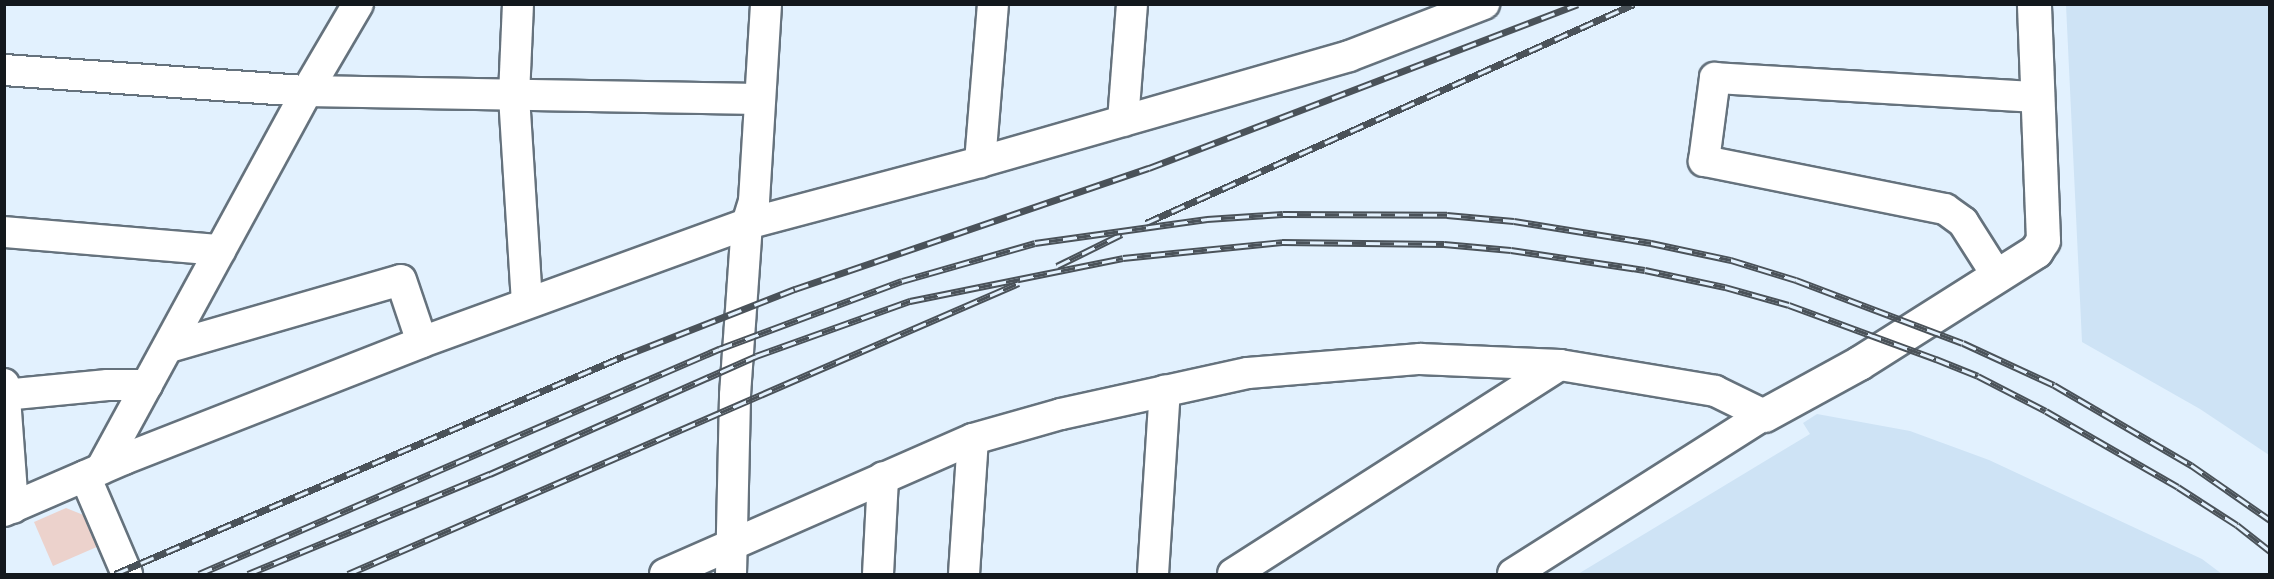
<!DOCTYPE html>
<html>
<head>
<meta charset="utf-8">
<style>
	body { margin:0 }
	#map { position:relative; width:2274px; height:579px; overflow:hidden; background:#e2f1fe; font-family:"Fira Sans",sans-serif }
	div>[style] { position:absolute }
	.built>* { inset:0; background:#cee3f5 }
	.green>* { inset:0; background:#ecd2cc }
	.roads { filter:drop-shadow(2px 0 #65727d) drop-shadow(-2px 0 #65727d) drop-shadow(0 2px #65727d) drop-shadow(0 -2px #65727d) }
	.street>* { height:30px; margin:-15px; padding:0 15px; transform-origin:15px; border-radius:15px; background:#fff }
	.secondary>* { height:33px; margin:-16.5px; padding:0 16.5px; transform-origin:16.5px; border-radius:16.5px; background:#fff }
	.rail>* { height:7px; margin-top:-3.5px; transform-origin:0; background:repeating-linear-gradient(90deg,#e2f1fe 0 14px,#4a5259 0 28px); box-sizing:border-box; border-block:2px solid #4a5259 }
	span { translate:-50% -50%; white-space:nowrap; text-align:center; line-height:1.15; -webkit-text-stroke:4.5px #e2f1fe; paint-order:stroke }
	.frame { position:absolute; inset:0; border:6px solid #13181d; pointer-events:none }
</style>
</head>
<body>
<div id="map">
	<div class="built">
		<i style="clip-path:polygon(2066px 5px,2269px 5px,2269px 455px,2200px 409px,2082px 342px)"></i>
		<i style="clip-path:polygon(1817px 414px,1910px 431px,1989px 460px,2202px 559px,2222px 574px,1578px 574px,1810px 434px,1803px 423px)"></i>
	</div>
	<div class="green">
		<i style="clip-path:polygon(66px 508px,86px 516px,99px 546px,53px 566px,34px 522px)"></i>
	</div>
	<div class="roads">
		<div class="street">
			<i style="left:518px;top:4px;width:92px;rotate:92.5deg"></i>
			<i style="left:514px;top:96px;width:206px;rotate:86.4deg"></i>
			<i style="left:4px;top:70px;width:304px;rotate:4deg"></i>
			<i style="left:307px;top:91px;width:451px;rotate:1deg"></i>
			<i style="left:1123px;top:121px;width:117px;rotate:-85.6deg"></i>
			<i style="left:980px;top:162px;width:159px;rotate:-85.3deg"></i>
			<i style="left:4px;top:232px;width:217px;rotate:4.8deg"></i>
			<i style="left:1998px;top:277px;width:65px;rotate:-122.5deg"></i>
			<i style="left:1963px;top:222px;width:22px;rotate:-144deg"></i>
			<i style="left:1945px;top:209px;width:246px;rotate:-168.7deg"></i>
			<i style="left:1704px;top:161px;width:84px;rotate:-82.5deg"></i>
			<i style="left:1715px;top:78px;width:324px;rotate:3.4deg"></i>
			<i style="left:169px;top:347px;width:241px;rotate:-16.1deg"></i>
			<i style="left:401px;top:280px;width:65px;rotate:71.3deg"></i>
			<i style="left:4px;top:384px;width:124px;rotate:85.8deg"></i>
			<i style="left:4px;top:395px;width:104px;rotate:-5.5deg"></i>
			<i style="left:108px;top:385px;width:39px"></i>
			<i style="left:101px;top:469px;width:430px;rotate:-61.4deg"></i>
			<i style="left:307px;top:91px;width:101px;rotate:-59.6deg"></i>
			<i style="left:85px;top:476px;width:107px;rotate:66.8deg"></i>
			<i style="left:4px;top:511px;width:131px;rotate:-23.4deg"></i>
			<i style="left:124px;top:459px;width:320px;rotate:-21.4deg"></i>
			<i style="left:422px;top:342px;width:346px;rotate:-20deg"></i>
			<i style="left:747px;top:224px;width:241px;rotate:-14.9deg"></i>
			<i style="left:980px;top:162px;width:384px;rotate:-16deg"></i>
			<i style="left:1349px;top:56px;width:145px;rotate:-21.1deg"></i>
			<i style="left:665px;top:574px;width:336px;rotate:-23.7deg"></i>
			<i style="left:973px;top:439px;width:91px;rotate:-15.9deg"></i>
			<i style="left:1061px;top:414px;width:191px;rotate:-12.4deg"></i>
			<i style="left:1248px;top:373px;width:173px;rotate:-4.7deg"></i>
			<i style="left:1420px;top:359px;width:140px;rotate:2.5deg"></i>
			<i style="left:1560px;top:365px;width:157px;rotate:9.5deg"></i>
			<i style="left:1715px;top:391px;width:55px;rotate:26.1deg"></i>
			<i style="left:731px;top:574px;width:179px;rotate:-88.7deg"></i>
			<i style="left:735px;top:395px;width:171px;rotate:-86deg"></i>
			<i style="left:747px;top:224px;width:24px;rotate:-73deg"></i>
			<i style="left:754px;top:201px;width:197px;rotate:-86.5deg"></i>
			<i style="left:878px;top:574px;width:97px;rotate:-87deg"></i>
			<i style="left:964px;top:574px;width:135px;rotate:-86.2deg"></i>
			<i style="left:1153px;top:574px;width:184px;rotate:-86.3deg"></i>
			<i style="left:1233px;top:574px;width:388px;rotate:-32.6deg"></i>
			<i style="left:1513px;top:574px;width:297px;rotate:-32.4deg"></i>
		</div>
		<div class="secondary">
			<i style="left:1764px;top:415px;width:108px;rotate:-28.7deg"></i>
			<i style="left:1859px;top:363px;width:209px;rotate:-32.3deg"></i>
			<i style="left:2036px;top:251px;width:13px;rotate:-58deg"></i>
			<i style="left:2043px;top:240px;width:236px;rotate:-92.2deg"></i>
		</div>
	</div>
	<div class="rail">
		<i style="left:1146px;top:223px;width:535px;rotate:-24.17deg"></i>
		<i style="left:1057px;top:266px;width:72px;rotate:-26.2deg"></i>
		<i style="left:115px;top:574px;width:554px;rotate:-23.19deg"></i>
		<i style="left:624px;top:356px;width:184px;rotate:-21.4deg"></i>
		<i style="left:795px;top:289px;width:374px;rotate:-18.9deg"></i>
		<i style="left:1149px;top:168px;width:459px;rotate:-20.9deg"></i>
		<i style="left:199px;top:574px;width:567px;rotate:-23.4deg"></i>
		<i style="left:719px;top:349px;width:195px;rotate:-20.4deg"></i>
		<i style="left:902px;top:281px;width:138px;rotate:-15.9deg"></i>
		<i style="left:1035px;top:243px;width:174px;rotate:-7.9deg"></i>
		<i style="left:1207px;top:219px;width:76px;rotate:-3.8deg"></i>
		<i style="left:1283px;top:214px;width:164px;rotate:0.3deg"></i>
		<i style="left:1447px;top:215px;width:67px;rotate:5.1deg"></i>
		<i style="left:1514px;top:221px;width:139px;rotate:9.1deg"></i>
		<i style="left:1651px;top:243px;width:82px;rotate:12deg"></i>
		<i style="left:1731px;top:260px;width:68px;rotate:17.1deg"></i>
		<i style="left:1796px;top:280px;width:178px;rotate:20.7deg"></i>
		<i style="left:1963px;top:343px;width:100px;rotate:24.8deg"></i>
		<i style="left:2054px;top:385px;width:159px;rotate:30.3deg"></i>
		<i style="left:2191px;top:465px;width:96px;rotate:34.8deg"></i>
		<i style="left:248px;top:574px;width:262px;rotate:-22.5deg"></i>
		<i style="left:490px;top:474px;width:291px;rotate:-23.9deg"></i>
		<i style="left:756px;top:356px;width:164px;rotate:-19.7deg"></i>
		<i style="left:910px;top:301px;width:217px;rotate:-11.4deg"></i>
		<i style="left:1123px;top:258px;width:160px;rotate:-5.7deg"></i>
		<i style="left:1282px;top:242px;width:162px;rotate:0.7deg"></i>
		<i style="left:1444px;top:244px;width:67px;rotate:5.1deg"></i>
		<i style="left:1511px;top:250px;width:135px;rotate:8.5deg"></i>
		<i style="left:1645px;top:270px;width:82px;rotate:12deg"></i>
		<i style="left:1725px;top:287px;width:66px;rotate:15.7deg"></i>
		<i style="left:1789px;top:305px;width:157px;rotate:20.2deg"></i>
		<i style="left:1936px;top:359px;width:45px;rotate:22deg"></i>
		<i style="left:1978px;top:376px;width:76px;rotate:27.2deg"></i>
		<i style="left:2046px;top:411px;width:152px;rotate:29.9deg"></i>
		<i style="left:2178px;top:487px;width:70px;rotate:32.8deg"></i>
		<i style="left:2237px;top:525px;width:42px;rotate:38.2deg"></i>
		<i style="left:348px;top:574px;width:731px;rotate:-23.45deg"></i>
	</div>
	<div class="frame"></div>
</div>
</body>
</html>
